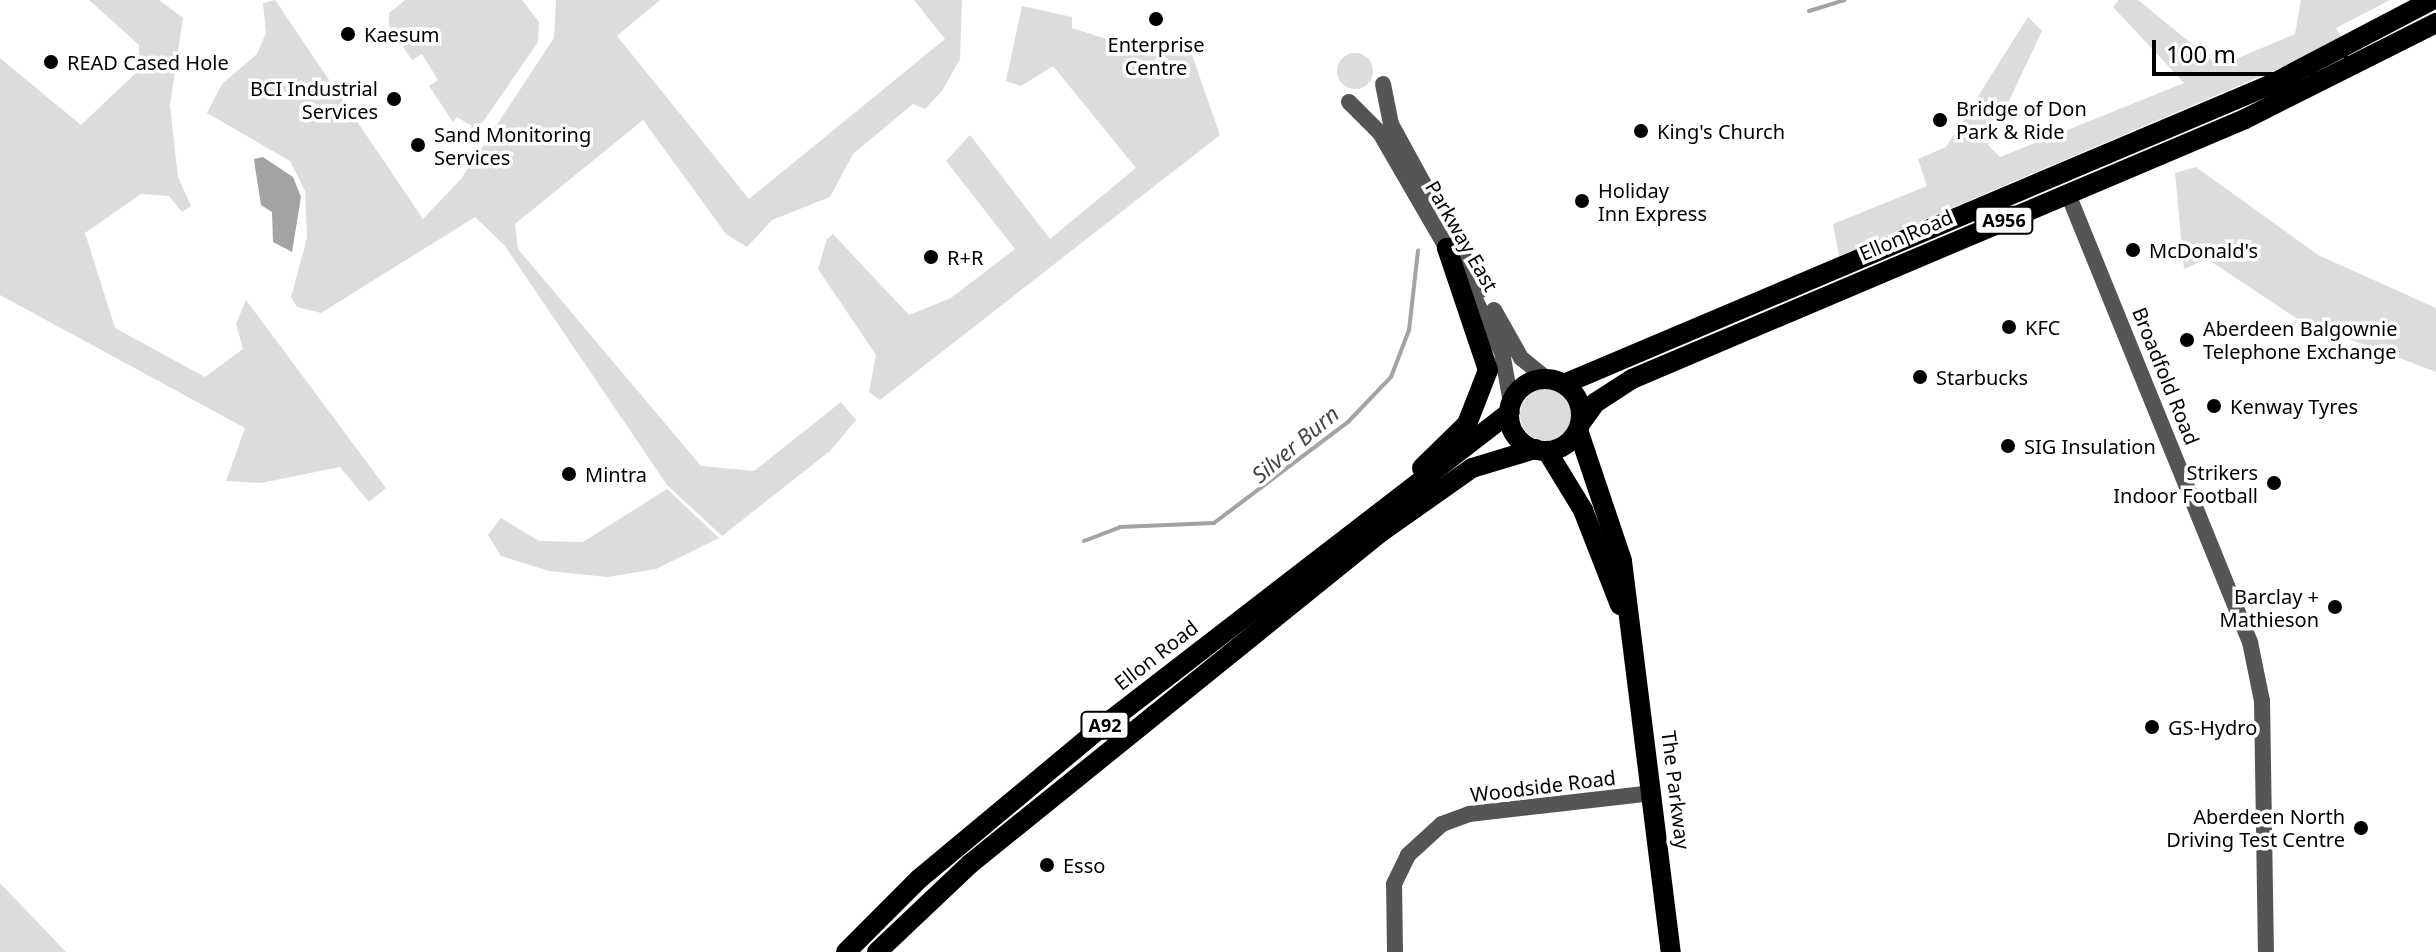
<!DOCTYPE html>
<html>
<head>
<meta charset="utf-8">
<style>
	body { margin:0 }
	#map { position:relative; width:2436px; height:952px; overflow:hidden; background:#fff; font-family:"Noto Sans",sans-serif }
	div>[style] { position:absolute }
	.green>* { inset:0; background:#dcdcdc }
	.round { border-radius:50% }
	.water>* { inset:0; background:#a3a3a3 }
	.stream>* { height:4px; margin:-2px; padding:0 2px; transform-origin:2px; border-radius:2px; background:#a3a3a3 }
	.tertiary>* { height:16px; margin:-8px; padding:0 8px; transform-origin:8px; border-radius:8px; background:#555 }
	.primary>* { height:20px; margin:-10px; padding:0 10px; transform-origin:10px; border-radius:10px; background:#000 }
	.primary>.ring { margin:-10px; padding:0; box-sizing:content-box; background:none; border:20px solid #000; border-radius:50% }
	.dots>* { width:22px; height:22px; translate:-50% -50%; box-sizing:border-box; border:4px solid #fff; border-radius:50% }
	span { translate:-50% -50%; white-space:nowrap; text-align:center; line-height:1.15; -webkit-text-stroke:7px #fff; paint-order:stroke }
	.shield-label span { padding:2px 6px; background:#fff; border:2px solid; border-radius:6px; -webkit-text-stroke-width:0 }
	.shield-label { font-size:18px; color:#000; font-weight:700 }
	.poi-label { font-size:20px; color:#000 }
	.left { translate:0 -50%; text-align:left }
	.right { translate:-100% -50%; text-align:right }
	.street-label { font-size:20px; color:#000 }
	.water-label { font-size:22px; color:#444; font-style:italic }
	.scale { position:absolute; left:2152px; top:40px; width:196px; height:36px; box-sizing:border-box; border:4px solid #000; border-top:0; padding-left:10px; font-size:24px; line-height:28px; white-space:nowrap; color:#000; -webkit-text-stroke:6px #fff; paint-order:stroke }
</style>
</head>
<body>
<div id="map">
	<div class="green">
		<i style="clip-path:polygon(89px 0,159px 0,183px 18px,170px 105px,178px 177px,191px 206px,182px 212px,169px 196px,141px 194px,85px 233px,115px 328px,205px 377px,243px 349px,236px 324px,246px 300px,386px 488px,369px 502px,340px 467px,261px 483px,226px 481px,245px 428px,0 295px,0 58px,81px 125px,139px 70px,139px 45px)"></i>
		<i style="clip-path:polygon(275px 0,423px 219px,461px 179px,554px 38px,556px 0,660px 0,617px 36px,749px 199px,945px 39px,914px 0,962px 0,960px 59px,942px 91px,925px 109px,913px 104px,853px 154px,830px 197px,772px 220px,747px 247px,726px 234px,643px 120px,515px 224px,518px 249px,701px 466px,754px 471px,841px 402px,856px 420px,830px 451px,722px 536px,667px 485px,505px 246px,475px 217px,321px 313px,297px 307px,291px 297px,307px 238px,305px 191px,290px 161px,207px 113px,222px 84px,257px 54px,266px 33px,263px 3px)"></i>
		<i style="clip-path:polygon(405px 0,522px 0,539px 22px,538px 42px,474px 135px,466px 137px,472px 126px,457px 117px,453px 122px,429px 86px,438px 80px,422px 54px,412px 60px,389px 26px,389px 13px)"></i>
		<i style="clip-path:polygon(2119px 0,2138px 0,2219px 66px,2295px 34px,2301px 0,2390px 0,2336px 28px,2343px 41px,1839px 256px,1833px 224px,1927px 186px,1918px 159px,1946px 147px,2028px 17px,2042px 31px,1988px 145px,2000px 157px,2184px 83px,2113px 7px)"></i>
		<i style="clip-path:polygon(1022px 6px,1072px 17px,1072px 28px,1128px 46px,1191px 52px,1220px 135px,880px 400px,869px 392px,876px 355px,818px 269px,827px 239px,833px 234px,909px 315px,951px 298px,1015px 249px,946px 161px,970px 135px,1050px 239px,1136px 168px,1053px 66px,1021px 86px,1006px 81px)"></i>
		<i class="round" style="left:1337px;top:53px;width:36px;height:36px"></i>
		<i style="clip-path:polygon(2196px 167px,2318px 255px,2436px 308px,2436px 372px,2299px 320px,2207px 259px,2184px 269px,2175px 173px)"></i>
		<i class="round" style="left:1520px;top:389px;width:52px;height:52px"></i>
		<i style="clip-path:polygon(667px 489px,719px 538px,656px 569px,608px 577px,549px 571px,501px 556px,488px 535px,501px 518px,539px 541px,583px 542px)"></i>
		<i style="clip-path:polygon(0 883px,66px 952px,0 952px)"></i>
	</div>
	<div class="water">
		<i style="clip-path:polygon(263px 157px,293px 177px,301px 197px,292px 252px,273px 242px,272px 212px,261px 205px,255px 167px,254px 159px)"></i>
	</div>
	<div class="stream">
		<i style="left:1809px;top:11px;width:37px;rotate:-17deg"></i>
		<i style="left:1084px;top:541px;width:39px;rotate:-21deg"></i>
		<i style="left:1120px;top:527px;width:94px;rotate:-2.4deg"></i>
		<i style="left:1214px;top:523px;width:168px;rotate:-37deg"></i>
		<i style="left:1348px;top:422px;width:62px;rotate:-46.3deg"></i>
		<i style="left:1391px;top:377px;width:50px;rotate:-69deg"></i>
		<i style="left:1409px;top:330px;width:80px;rotate:-83.5deg"></i>
	</div>
	<div class="tertiary">
		<i style="left:1383px;top:84px;width:41px;rotate:78.7deg"></i>
		<i style="left:1391px;top:124px;width:189px;rotate:61.3deg"></i>
		<i style="left:1349px;top:102px;width:44px;rotate:45deg"></i>
		<i style="left:1380px;top:133px;width:143px;rotate:59.9deg"></i>
		<i style="left:2068px;top:194px;width:484px;rotate:67.9deg"></i>
		<i style="left:2250px;top:642px;width:60px;rotate:78.5deg"></i>
		<i style="left:2262px;top:701px;width:251px;rotate:89.1deg"></i>
		<i style="left:1465px;top:280px;width:81px;rotate:62.8deg"></i>
		<i style="left:1502px;top:352px;width:52px;rotate:80deg"></i>
		<i style="left:1494px;top:310px;width:55px;rotate:60.6deg"></i>
		<i style="left:1521px;top:358px;width:33px;rotate:39deg"></i>
		<i style="left:1395px;top:952px;width:68px;rotate:-90.8deg"></i>
		<i style="left:1394px;top:884px;width:32px;rotate:-64deg"></i>
		<i style="left:1408px;top:855px;width:46px;rotate:-42.4deg"></i>
		<i style="left:1442px;top:824px;width:29px;rotate:-20deg"></i>
		<i style="left:1469px;top:814px;width:185px;rotate:-6.5deg"></i>
	</div>
	<div class="primary">
		<i class="ring" style="left:1509px;top:379px;width:52px;height:52px"></i>
		<i style="left:1564px;top:384px;width:769px;rotate:-22.96deg"></i>
		<i style="left:2272px;top:84px;width:181px;rotate:-27.7deg"></i>
		<i style="left:1580px;top:424px;width:26px;rotate:-54deg"></i>
		<i style="left:1595px;top:403px;width:44px;rotate:-33deg"></i>
		<i style="left:1632px;top:379px;width:666px;rotate:-22.98deg"></i>
		<i style="left:2245px;top:119px;width:214px;rotate:-26.7deg"></i>
		<i style="left:1578px;top:430px;width:138px;rotate:71.4deg"></i>
		<i style="left:1622px;top:561px;width:394px;rotate:82.9deg"></i>
		<i style="left:1547px;top:451px;width:69px;rotate:58.6deg"></i>
		<i style="left:1583px;top:510px;width:102px;rotate:68.7deg"></i>
		<i style="left:1422px;top:468px;width:63px;rotate:-44.4deg"></i>
		<i style="left:1467px;top:424px;width:58px;rotate:-68.7deg"></i>
		<i style="left:1488px;top:370px;width:129px;rotate:-108.6deg"></i>
		<i style="left:846px;top:952px;width:103px;rotate:-45deg"></i>
		<i style="left:919px;top:879px;width:233px;rotate:-39.8deg"></i>
		<i style="left:1098px;top:730px;width:520px;rotate:-37.66deg"></i>
		<i style="left:877px;top:952px;width:128px;rotate:-43.4deg"></i>
		<i style="left:970px;top:864px;width:528px;rotate:-38.93deg"></i>
		<i style="left:1381px;top:532px;width:111px;rotate:-35.1deg"></i>
		<i style="left:1472px;top:468px;width:66px;rotate:-16.8deg"></i>
	</div>
	<div class="dots">
		<i style="left:1156px;top:19px;background:#000"></i>
		<i style="left:348px;top:34px;background:#000"></i>
		<i style="left:51px;top:62px;background:#000"></i>
		<i style="left:394px;top:99px;background:#000"></i>
		<i style="left:1940px;top:120px;background:#000"></i>
		<i style="left:1641px;top:131px;background:#000"></i>
		<i style="left:418px;top:145px;background:#000"></i>
		<i style="left:1582px;top:201px;background:#000"></i>
		<i style="left:2133px;top:250px;background:#000"></i>
		<i style="left:931px;top:257px;background:#000"></i>
		<i style="left:2009px;top:327px;background:#000"></i>
		<i style="left:2187px;top:340px;background:#000"></i>
		<i style="left:1920px;top:377px;background:#000"></i>
		<i style="left:2214px;top:406px;background:#000"></i>
		<i style="left:2008px;top:446px;background:#000"></i>
		<i style="left:569px;top:474px;background:#000"></i>
		<i style="left:2274px;top:483px;background:#000"></i>
		<i style="left:2335px;top:607px;background:#000"></i>
		<i style="left:2152px;top:727px;background:#000"></i>
		<i style="left:2361px;top:828px;background:#000"></i>
		<i style="left:1047px;top:865px;background:#000"></i>
	</div>
	<div class="shield-label">
		<span style="left:2004px;top:220px">A956</span>
		<span style="left:1105px;top:725px">A92</span>
	</div>
	<div class="poi-label">
		<span class="left" style="left:364px;top:34px">Kaesum</span>
		<span style="left:1156px;top:56px">Enterprise<br>Centre</span>
		<span class="left" style="left:67px;top:62px">READ Cased Hole</span>
		<span class="right" style="left:378px;top:100px">BCI Industrial<br>Services</span>
		<span class="left" style="left:1956px;top:120px">Bridge of Don<br>Park &amp; Ride</span>
		<span class="left" style="left:1657px;top:131px">King's Church</span>
		<span class="left" style="left:434px;top:146px">Sand Monitoring<br>Services</span>
		<span class="left" style="left:1598px;top:202px">Holiday<br>Inn Express</span>
		<span class="left" style="left:2149px;top:250px">McDonald's</span>
		<span class="left" style="left:947px;top:257px">R+R</span>
		<span class="left" style="left:2025px;top:327px">KFC</span>
		<span class="left" style="left:2203px;top:340px">Aberdeen Balgownie<br>Telephone Exchange</span>
		<span class="left" style="left:1936px;top:377px">Starbucks</span>
		<span class="left" style="left:2230px;top:406px">Kenway Tyres</span>
		<span class="left" style="left:2024px;top:446px">SIG Insulation</span>
		<span class="right" style="left:2258px;top:484px">Strikers<br>Indoor Football</span>
		<span class="left" style="left:585px;top:474px">Mintra</span>
		<span class="right" style="left:2319px;top:608px">Barclay +<br>Mathieson</span>
		<span class="left" style="left:2168px;top:727px">GS-Hydro</span>
		<span class="right" style="left:2345px;top:828px">Aberdeen North<br>Driving Test Centre</span>
		<span class="left" style="left:1063px;top:865px">Esso</span>
	</div>
	<div class="street-label">
		<span style="left:1906px;top:235px;rotate:-23deg">Ellon Road</span>
		<span style="left:1462px;top:236px;rotate:60deg">Parkway East</span>
		<span style="left:2166px;top:376px;rotate:68deg">Broadfold Road</span>
		<span style="left:1156px;top:655px;rotate:-38deg">Ellon Road</span>
		<span style="left:1543px;top:786px;rotate:-7deg">Woodside Road</span>
		<span style="left:1676px;top:790px;rotate:83deg">The Parkway</span>
	</div>
	<div class="water-label">
		<span style="left:1295px;top:444px;rotate:-40deg">Silver Burn</span>
	</div>
	<div class="scale">100 m</div>
</div>
</body>
</html>
